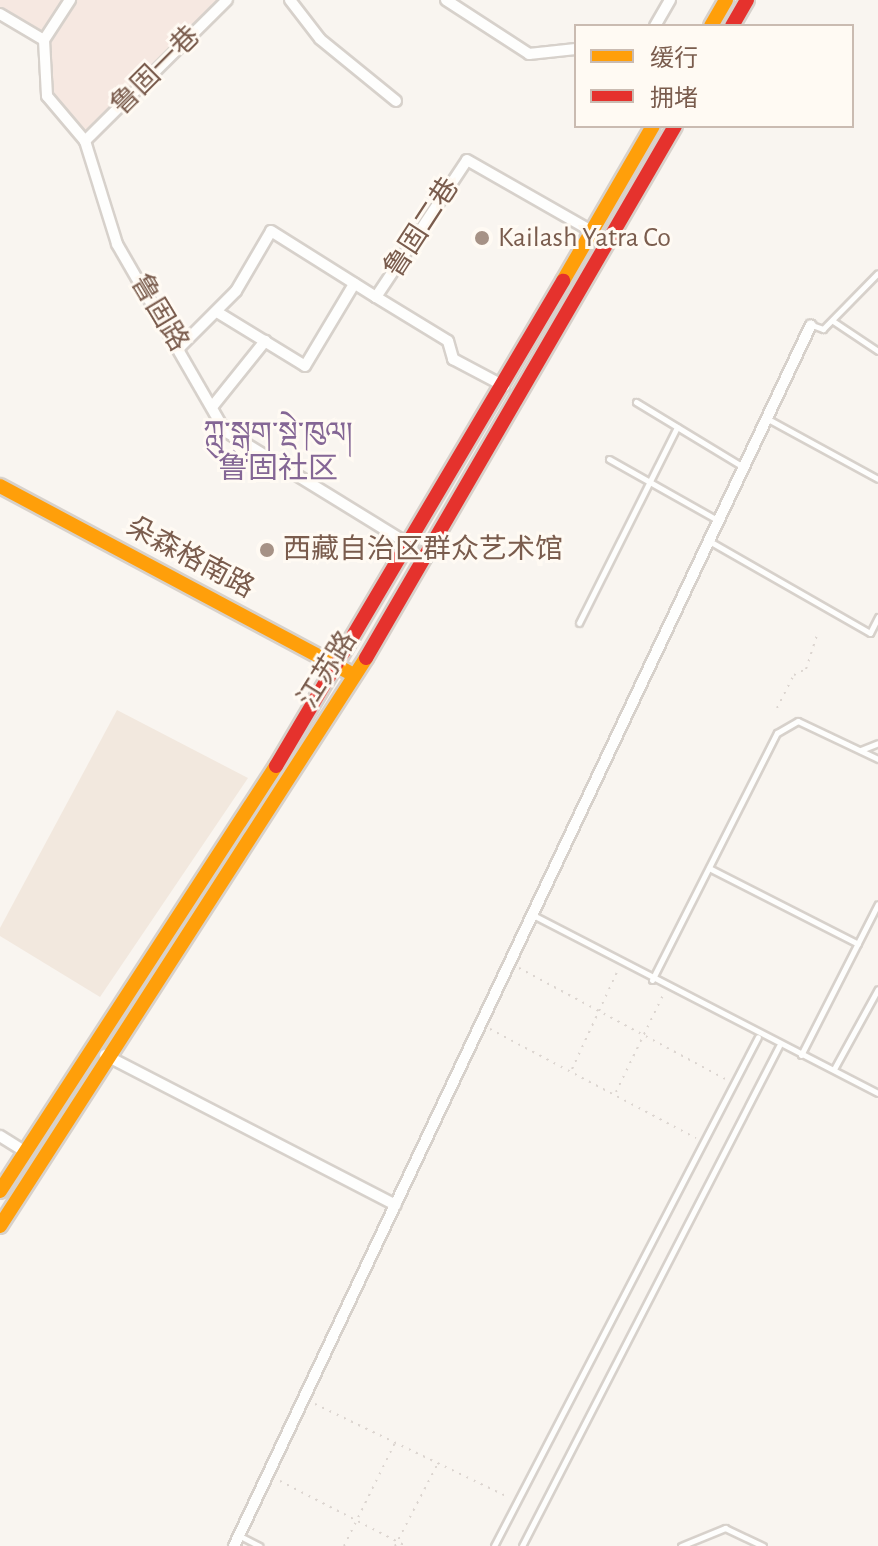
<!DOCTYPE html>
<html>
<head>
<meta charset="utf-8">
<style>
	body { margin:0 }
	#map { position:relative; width:878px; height:1546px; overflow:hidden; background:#f9f5f0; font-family:"Alegreya Sans","Noto Sans SC","Noto Serif Tibetan",sans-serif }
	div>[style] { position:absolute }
	.residential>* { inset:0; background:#f2e8de }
	.commercial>* { inset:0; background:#f6e8e1 }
	.path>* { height:2px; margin-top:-1px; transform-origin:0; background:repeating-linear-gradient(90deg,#dcd5d0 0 2px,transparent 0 8px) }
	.roads { filter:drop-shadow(2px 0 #d7d1cb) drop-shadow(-2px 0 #d7d1cb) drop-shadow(0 2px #d7d1cb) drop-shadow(0 -2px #d7d1cb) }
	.lane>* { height:5px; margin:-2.5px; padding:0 2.5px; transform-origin:2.5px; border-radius:2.5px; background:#fefefd }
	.street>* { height:10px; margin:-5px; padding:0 5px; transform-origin:5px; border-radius:5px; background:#fefefd }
	.slow>* { height:14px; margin:-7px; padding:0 7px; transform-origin:7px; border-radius:7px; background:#ff9f0a }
	.jam>* { height:14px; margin:-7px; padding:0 7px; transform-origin:7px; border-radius:7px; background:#e5322d }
	.dots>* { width:22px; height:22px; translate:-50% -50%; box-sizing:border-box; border:4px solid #fffaf3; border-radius:50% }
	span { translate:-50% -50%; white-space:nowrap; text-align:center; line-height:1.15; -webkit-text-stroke:6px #fffaf3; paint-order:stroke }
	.street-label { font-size:28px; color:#7a5c4d }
	.poi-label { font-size:28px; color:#7a5c4d }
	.left { translate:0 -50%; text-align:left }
	.neighbourhood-label { font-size:30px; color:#846695 }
	.legend { position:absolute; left:574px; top:24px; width:280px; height:104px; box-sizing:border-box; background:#fffaf3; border:2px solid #cabbb1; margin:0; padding:10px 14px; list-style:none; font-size:24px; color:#7a5c4d }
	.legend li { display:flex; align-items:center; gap:16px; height:40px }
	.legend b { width:40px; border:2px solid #cabbb1 }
</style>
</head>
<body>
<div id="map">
	<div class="residential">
		<i style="clip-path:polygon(117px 710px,248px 778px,100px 997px,0 936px,0 928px)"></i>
	</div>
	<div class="commercial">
		<i style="clip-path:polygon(0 0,227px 0,85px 141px,47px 87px,44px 40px,0 12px)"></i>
	</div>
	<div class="path">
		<i style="left:777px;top:708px;width:37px;rotate:-63deg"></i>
		<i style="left:794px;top:675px;width:13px;rotate:-27deg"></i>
		<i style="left:806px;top:669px;width:39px;rotate:-72deg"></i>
		<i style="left:519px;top:968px;width:234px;rotate:28.3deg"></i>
		<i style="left:490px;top:1029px;width:233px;rotate:27.9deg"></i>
		<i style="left:572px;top:1069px;width:109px;rotate:-65.1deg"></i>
		<i style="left:616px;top:1092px;width:110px;rotate:-64.1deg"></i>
		<i style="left:315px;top:1404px;width:214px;rotate:25.7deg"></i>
		<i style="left:280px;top:1481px;width:142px;rotate:27.3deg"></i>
		<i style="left:344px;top:1546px;width:115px;rotate:-63.7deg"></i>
		<i style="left:395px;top:1546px;width:93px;rotate:-62.6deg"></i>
	</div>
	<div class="roads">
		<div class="lane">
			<i style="left:833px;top:321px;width:54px;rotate:33.7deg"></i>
			<i style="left:812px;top:325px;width:12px;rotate:20deg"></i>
			<i style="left:823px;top:329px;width:78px;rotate:-45.5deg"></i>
			<i style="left:636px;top:402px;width:127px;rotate:31.2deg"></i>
			<i style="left:768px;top:419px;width:125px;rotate:28.6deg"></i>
			<i style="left:609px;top:459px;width:126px;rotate:29.4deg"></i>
			<i style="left:711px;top:542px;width:183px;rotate:29.8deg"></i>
			<i style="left:870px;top:633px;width:18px;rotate:-63deg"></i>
			<i style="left:579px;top:623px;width:219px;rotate:-63.4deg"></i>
			<i style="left:861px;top:750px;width:18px;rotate:-22deg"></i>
			<i style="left:709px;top:868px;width:167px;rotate:27deg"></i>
			<i style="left:533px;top:915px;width:388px;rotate:27.3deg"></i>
			<i style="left:652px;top:980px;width:277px;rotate:-63.2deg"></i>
			<i style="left:777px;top:733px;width:24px;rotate:-30deg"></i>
			<i style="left:798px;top:721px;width:89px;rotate:25.4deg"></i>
			<i style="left:801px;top:1055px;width:169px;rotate:-63deg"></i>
			<i style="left:834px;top:1069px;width:91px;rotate:-61.2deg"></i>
			<i style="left:240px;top:1536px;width:22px;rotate:27deg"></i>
			<i style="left:494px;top:1546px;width:573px;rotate:-62.59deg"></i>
			<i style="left:522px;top:1546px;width:562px;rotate:-62.8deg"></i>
			<i style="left:681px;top:1546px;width:48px;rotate:-22.2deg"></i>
			<i style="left:725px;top:1528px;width:42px;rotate:25.3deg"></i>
		</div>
		<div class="street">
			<i style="left:290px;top:0;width:49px;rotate:52.4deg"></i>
			<i style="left:320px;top:39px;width:98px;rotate:39.2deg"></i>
			<i style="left:446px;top:0;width:99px;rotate:33deg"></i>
			<i style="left:529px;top:54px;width:47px;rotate:-6.1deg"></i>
			<i style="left:0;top:14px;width:51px;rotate:30.6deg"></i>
			<i style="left:655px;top:26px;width:30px;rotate:-60deg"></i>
			<i style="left:44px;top:40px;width:56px;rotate:86.9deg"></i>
			<i style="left:47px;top:96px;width:59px;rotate:49.8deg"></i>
			<i style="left:85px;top:141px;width:108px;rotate:72.7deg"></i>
			<i style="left:117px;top:244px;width:216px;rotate:60deg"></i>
			<i style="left:225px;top:431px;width:220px;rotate:31.6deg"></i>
			<i style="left:44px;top:40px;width:48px;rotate:-57deg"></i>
			<i style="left:85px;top:141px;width:200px;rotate:-44.8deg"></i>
			<i style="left:376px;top:297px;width:84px;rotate:31.4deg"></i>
			<i style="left:448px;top:341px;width:19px;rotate:74deg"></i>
			<i style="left:453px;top:359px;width:58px;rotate:27.9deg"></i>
			<i style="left:217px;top:312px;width:103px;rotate:31.5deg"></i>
			<i style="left:305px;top:366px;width:96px;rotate:-59.1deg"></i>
			<i style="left:180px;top:347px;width:79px;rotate:-45deg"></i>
			<i style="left:236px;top:291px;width:69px;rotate:-59.7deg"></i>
			<i style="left:271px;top:231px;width:124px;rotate:32.2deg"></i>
			<i style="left:376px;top:297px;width:164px;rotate:-56.4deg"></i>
			<i style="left:467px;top:160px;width:145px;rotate:29.7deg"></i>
			<i style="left:212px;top:407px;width:85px;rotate:-51.2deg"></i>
			<i style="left:105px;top:1055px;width:327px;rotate:27.3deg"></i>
			<i style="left:0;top:1136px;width:31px;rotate:32deg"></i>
			<i style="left:234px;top:1546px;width:1350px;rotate:-64.71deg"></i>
		</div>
		<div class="slow">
			<i style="left:711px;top:26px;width:30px;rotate:-60deg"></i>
			<i style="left:563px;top:281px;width:179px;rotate:-59.9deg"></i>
			<i style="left:0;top:486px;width:395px;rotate:28.1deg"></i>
			<i style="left:0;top:1191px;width:507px;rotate:-57deg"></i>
			<i style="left:0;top:1226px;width:676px;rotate:-57.2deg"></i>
		</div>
		<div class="jam">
			<i style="left:732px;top:26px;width:30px;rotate:-60deg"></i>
			<i style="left:366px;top:658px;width:615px;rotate:-59.85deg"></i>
			<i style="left:276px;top:766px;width:564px;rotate:-59.38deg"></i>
		</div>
	</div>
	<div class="dots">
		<i style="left:482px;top:238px;background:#a69286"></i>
		<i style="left:267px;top:550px;background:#a69286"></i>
	</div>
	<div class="street-label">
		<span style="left:156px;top:71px;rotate:-45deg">鲁固一巷</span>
		<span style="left:422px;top:228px;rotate:-57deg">鲁固二巷</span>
		<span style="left:159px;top:313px;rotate:59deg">鲁固路</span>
		<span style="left:190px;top:558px;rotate:28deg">朵森格南路</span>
		<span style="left:328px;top:670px;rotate:-58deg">江苏路</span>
	</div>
	<div class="poi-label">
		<span class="left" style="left:498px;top:238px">Kailash Yatra Co</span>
		<span class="left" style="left:283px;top:550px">西藏自治区群众艺术馆</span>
	</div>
	<div class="neighbourhood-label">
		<span style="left:278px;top:451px">ཀླུ་སྒུག་སྡེ་ཁུལ།<br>鲁固社区</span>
	</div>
	<ul class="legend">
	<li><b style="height:10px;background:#ff9f0a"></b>缓行</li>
	<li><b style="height:10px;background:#e5322d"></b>拥堵</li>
	</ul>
</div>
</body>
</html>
